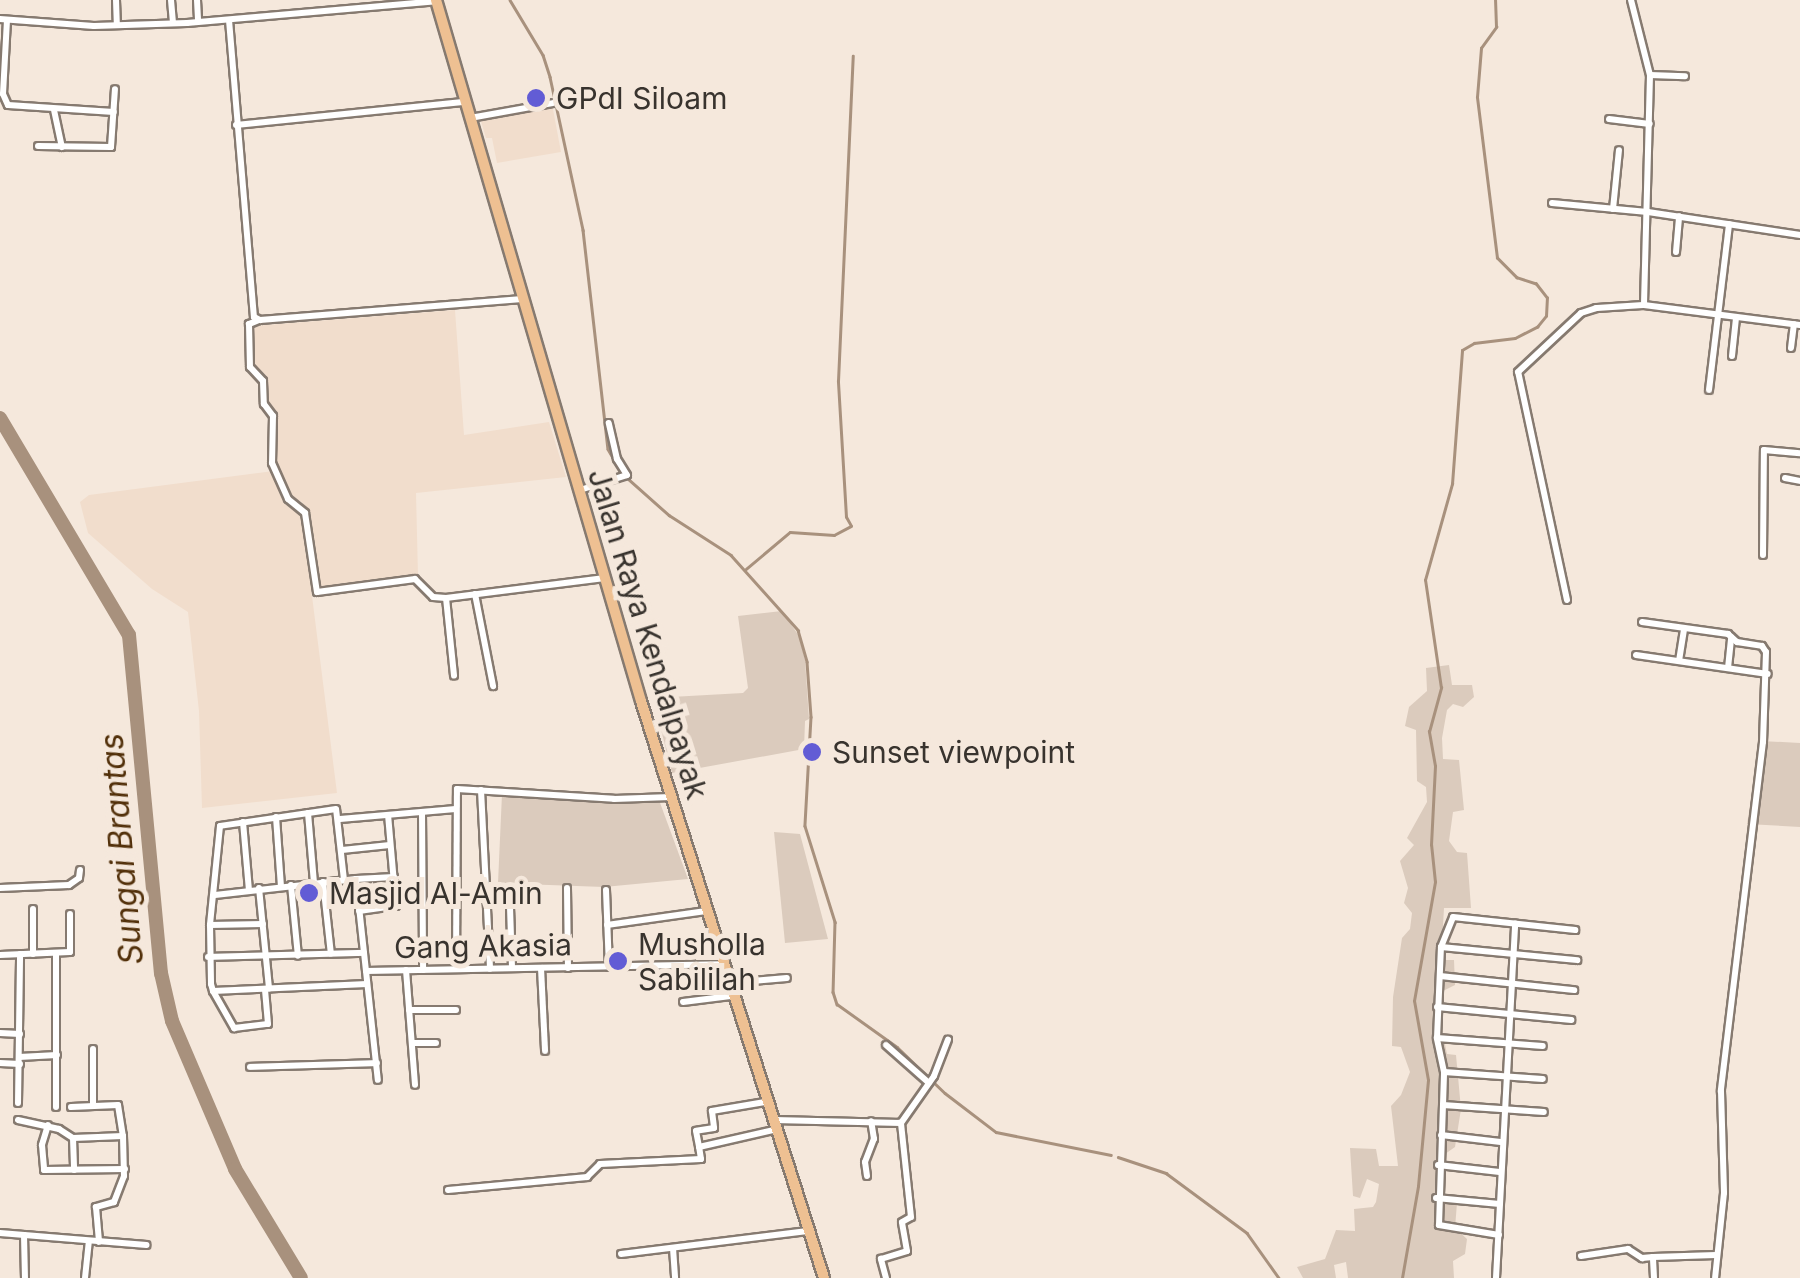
<!DOCTYPE html>
<html>
<head>
<meta charset="utf-8">
<style>
	body { margin:0 }
	#map { position:relative; width:1800px; height:1278px; overflow:hidden; background:#f5e8dc; font-family:Inter,sans-serif }
	div>[style] { position:absolute }
	.built>* { inset:0; background:#f1ddcc }
	.green>* { inset:0; background:#dbcbbd }
	.stream>* { height:2.5px; margin:-1.25px; padding:0 1.25px; transform-origin:1.25px; border-radius:1.25px; background:#a8917d }
	.river>* { height:14px; margin:-7px; padding:0 7px; transform-origin:7px; border-radius:7px; background:#a8917d }
	.roads { filter:drop-shadow(2px 0 #867a70) drop-shadow(-2px 0 #867a70) drop-shadow(0 2px #867a70) drop-shadow(0 -2px #867a70) }
	.minor>* { height:6px; margin:-3px; padding:0 3px; transform-origin:3px; border-radius:3px; background:#fff }
	.primary>* { height:10px; margin:-5px; padding:0 5px; transform-origin:5px; border-radius:5px; background:#eec092 }
	.dots>* { width:28px; height:28px; translate:-50% -50%; box-sizing:border-box; border:5px solid #f5e8dc; border-radius:50% }
	span { translate:-50% -50%; white-space:nowrap; text-align:center; line-height:1.15; -webkit-text-stroke:10px #f5e8dc; paint-order:stroke }
	.poi-label { font-size:30px; color:#38332e }
	.left { translate:0 -50%; text-align:left }
	.street-label { font-size:30px; color:#38332e }
	.water-label { font-size:32px; color:#52300a; font-style:italic }
</style>
</head>
<body>
<div id="map">
	<div class="built">
		<i style="clip-path:polygon(552px 104px,561px 152px,497px 163px,492px 138px,486px 138px,480px 118px)"></i>
		<i style="clip-path:polygon(455px 310px,464px 435px,549px 422px,566px 477px,416px 493px,418px 576px,318px 588px,308px 518px,302px 502px,287px 494px,276px 460px,278px 420px,268px 405px,268px 382px,253px 367px,253px 326px)"></i>
		<i style="clip-path:polygon(274px 471px,284px 499px,301px 512px,303px 525px,337px 793px,202px 808px,199px 711px,188px 612px,152px 589px,88px 533px,80px 502px,89px 495px)"></i>
	</div>
	<div class="green">
		<i style="clip-path:polygon(782px 611px,799px 636px,805px 660px,809px 719px,805px 721px,804px 749px,672px 773px,653px 698px,743px 693px,748px 688px,738px 616px)"></i>
		<i style="clip-path:polygon(1449px 665px,1452px 685px,1472px 685px,1474px 697px,1463px 707px,1453px 704px,1447px 710px,1442px 738px,1443px 759px,1459px 760px,1464px 810px,1453px 812px,1449px 841px,1457px 852px,1467px 853px,1471px 908px,1444px 908px,1441px 960px,1454px 960px,1455px 985px,1435px 995px,1447px 1054px,1456px 1055px,1461px 1109px,1455px 1147px,1445px 1154px,1437px 1170px,1439px 1193px,1457px 1203px,1455px 1228px,1467px 1239px,1465px 1254px,1453px 1261px,1454px 1278px,1348px 1278px,1346px 1262px,1334px 1265px,1336px 1278px,1303px 1278px,1297px 1267px,1325px 1259px,1336px 1230px,1355px 1231px,1354px 1209px,1373px 1207px,1376px 1202px,1379px 1184px,1367px 1179px,1360px 1198px,1353px 1196px,1350px 1148px,1376px 1149px,1379px 1166px,1398px 1166px,1391px 1106px,1401px 1095px,1410px 1072px,1401px 1047px,1392px 1046px,1393px 997px,1402px 938px,1410px 929px,1412px 913px,1404px 903px,1408px 888px,1400px 861px,1414px 845px,1407px 838px,1427px 802px,1426px 787px,1417px 781px,1416px 730px,1405px 726px,1409px 707px,1427px 691px,1426px 668px)"></i>
		<i style="clip-path:polygon(1761px 741px,1800px 743px,1800px 827px,1747px 824px)"></i>
		<i style="clip-path:polygon(502px 794px,659px 800px,688px 879px,604px 887px,498px 883px)"></i>
		<i style="clip-path:polygon(774px 832px,800px 834px,828px 939px,785px 943px)"></i>
	</div>
	<div class="stream">
		<i style="left:510px;top:0;width:64px;rotate:59deg"></i>
		<i style="left:543px;top:55px;width:23px;rotate:72deg"></i>
		<i style="left:550px;top:77px;width:157px;rotate:77.8deg"></i>
		<i style="left:583px;top:230px;width:220px;rotate:83.5deg"></i>
		<i style="left:608px;top:449px;width:14px;rotate:60deg"></i>
		<i style="left:625px;top:476px;width:59px;rotate:41.6deg"></i>
		<i style="left:669px;top:515px;width:74px;rotate:32.8deg"></i>
		<i style="left:731px;top:555px;width:101px;rotate:48.2deg"></i>
		<i style="left:798px;top:630px;width:33px;rotate:74deg"></i>
		<i style="left:807px;top:662px;width:55px;rotate:85.8deg"></i>
		<i style="left:811px;top:717px;width:109px;rotate:93.2deg"></i>
		<i style="left:805px;top:826px;width:101px;rotate:72.6deg"></i>
		<i style="left:835px;top:922px;width:70px;rotate:91.6deg"></i>
		<i style="left:833px;top:992px;width:13px;rotate:72deg"></i>
		<i style="left:837px;top:1004px;width:74px;rotate:35.6deg"></i>
		<i style="left:897px;top:1047px;width:66px;rotate:43.8deg"></i>
		<i style="left:945px;top:1093px;width:64px;rotate:37.4deg"></i>
		<i style="left:996px;top:1132px;width:117px;rotate:11.3deg"></i>
		<i style="left:746px;top:569px;width:57px;rotate:-40.1deg"></i>
		<i style="left:790px;top:532px;width:44px;rotate:3.9deg"></i>
		<i style="left:834px;top:535px;width:19px;rotate:-28deg"></i>
		<i style="left:851px;top:526px;width:10px;rotate:-119deg"></i>
		<i style="left:846px;top:517px;width:136px;rotate:-93.4deg"></i>
		<i style="left:838px;top:381px;width:325px;rotate:-87.4deg"></i>
		<i style="left:1118px;top:1157px;width:51px;rotate:18.4deg"></i>
		<i style="left:1166px;top:1173px;width:101px;rotate:36.5deg"></i>
		<i style="left:1247px;top:1233px;width:55px;rotate:54.6deg"></i>
		<i style="left:1402px;top:1278px;width:93px;rotate:-80.1deg"></i>
		<i style="left:1418px;top:1186px;width:106px;rotate:-84.6deg"></i>
		<i style="left:1428px;top:1080px;width:80px;rotate:-100deg"></i>
		<i style="left:1414px;top:1001px;width:121px;rotate:-80deg"></i>
		<i style="left:1435px;top:882px;width:37px;rotate:-96deg"></i>
		<i style="left:1431px;top:845px;width:79px;rotate:-87.1deg"></i>
		<i style="left:1435px;top:766px;width:35px;rotate:-100deg"></i>
		<i style="left:1429px;top:732px;width:46px;rotate:-74.7deg"></i>
		<i style="left:1441px;top:688px;width:109px;rotate:-98.4deg"></i>
		<i style="left:1425px;top:580px;width:100px;rotate:-74.3deg"></i>
		<i style="left:1452px;top:484px;width:134px;rotate:-85.7deg"></i>
		<i style="left:1462px;top:350px;width:14px;rotate:-30deg"></i>
		<i style="left:1474px;top:343px;width:41px;rotate:-7deg"></i>
		<i style="left:1515px;top:338px;width:25px;rotate:-27deg"></i>
		<i style="left:1537px;top:327px;width:14px;rotate:-51deg"></i>
		<i style="left:1546px;top:316px;width:18px;rotate:-87deg"></i>
		<i style="left:1547px;top:298px;width:18px;rotate:-128deg"></i>
		<i style="left:1536px;top:284px;width:20px;rotate:-162deg"></i>
		<i style="left:1517px;top:278px;width:28px;rotate:-135deg"></i>
		<i style="left:1497px;top:258px;width:162px;rotate:-97.1deg"></i>
		<i style="left:1477px;top:97px;width:49px;rotate:-85.3deg"></i>
		<i style="left:1481px;top:48px;width:26px;rotate:-54deg"></i>
		<i style="left:1496px;top:27px;width:27px;rotate:-92deg"></i>
	</div>
	<div class="river">
		<i style="left:0;top:418px;width:252px;rotate:59.3deg"></i>
		<i style="left:129px;top:635px;width:340px;rotate:84.6deg"></i>
		<i style="left:161px;top:973px;width:49px;rotate:77.1deg"></i>
		<i style="left:172px;top:1021px;width:161px;rotate:66.9deg"></i>
		<i style="left:235px;top:1169px;width:127px;rotate:58.8deg"></i>
	</div>
	<div class="roads">
		<div class="minor">
			<i style="left:116px;top:0;width:25px;rotate:88deg"></i>
			<i style="left:171px;top:0;width:23px;rotate:85deg"></i>
			<i style="left:197px;top:0;width:21px;rotate:87deg"></i>
			<i style="left:1631px;top:0;width:77px;rotate:75.8deg"></i>
			<i style="left:1650px;top:75px;width:230px;rotate:91.5deg"></i>
			<i style="left:1644px;top:305px;width:157px;rotate:7.3deg"></i>
			<i style="left:0;top:19px;width:94px;rotate:4.3deg"></i>
			<i style="left:94px;top:26px;width:93px;rotate:-1.8deg"></i>
			<i style="left:187px;top:23px;width:250px;rotate:-5deg"></i>
			<i style="left:7px;top:20px;width:74px;rotate:93.1deg"></i>
			<i style="left:3px;top:94px;width:12px;rotate:66deg"></i>
			<i style="left:8px;top:105px;width:106px;rotate:3.8deg"></i>
			<i style="left:229px;top:20px;width:298px;rotate:85.2deg"></i>
			<i style="left:254px;top:317px;width:7px;rotate:27deg"></i>
			<i style="left:260px;top:320px;width:263px;rotate:-4.6deg"></i>
			<i style="left:1650px;top:75px;width:35px;rotate:2deg"></i>
			<i style="left:54px;top:110px;width:38px;rotate:78deg"></i>
			<i style="left:470px;top:118px;width:84px;rotate:-10.2deg"></i>
			<i style="left:1609px;top:119px;width:41px;rotate:7deg"></i>
			<i style="left:236px;top:125px;width:228px;rotate:-5.8deg"></i>
			<i style="left:38px;top:146px;width:73px;rotate:0.8deg"></i>
			<i style="left:111px;top:147px;width:58px;rotate:-86.1deg"></i>
			<i style="left:1552px;top:203px;width:96px;rotate:5.4deg"></i>
			<i style="left:1648px;top:212px;width:154px;rotate:8.6deg"></i>
			<i style="left:1613px;top:209px;width:59px;rotate:-84.2deg"></i>
			<i style="left:1676px;top:252px;width:36px;rotate:-85deg"></i>
			<i style="left:259px;top:320px;width:11px;rotate:158deg"></i>
			<i style="left:249px;top:324px;width:43px;rotate:88.7deg"></i>
			<i style="left:250px;top:367px;width:19px;rotate:47deg"></i>
			<i style="left:263px;top:381px;width:23px;rotate:88deg"></i>
			<i style="left:264px;top:404px;width:15px;rotate:53deg"></i>
			<i style="left:273px;top:416px;width:47px;rotate:91.2deg"></i>
			<i style="left:272px;top:463px;width:39px;rotate:66deg"></i>
			<i style="left:288px;top:499px;width:22px;rotate:39deg"></i>
			<i style="left:305px;top:513px;width:80px;rotate:81.4deg"></i>
			<i style="left:317px;top:592px;width:99px;rotate:-7.6deg"></i>
			<i style="left:415px;top:579px;width:25px;rotate:45deg"></i>
			<i style="left:433px;top:597px;width:13px;rotate:4deg"></i>
			<i style="left:446px;top:598px;width:160px;rotate:-7.2deg"></i>
			<i style="left:1791px;top:348px;width:24px;rotate:-83deg"></i>
			<i style="left:1732px;top:356px;width:38px;rotate:-84deg"></i>
			<i style="left:1709px;top:390px;width:167px;rotate:-83.1deg"></i>
			<i style="left:1785px;top:478px;width:15px;rotate:11deg"></i>
			<i style="left:580px;top:490px;width:49px;rotate:-17.7deg"></i>
			<i style="left:627px;top:475px;width:19px;rotate:-122deg"></i>
			<i style="left:617px;top:459px;width:37px;rotate:-103deg"></i>
			<i style="left:1763px;top:555px;width:105px;rotate:-89.5deg"></i>
			<i style="left:1764px;top:450px;width:36px;rotate:5deg"></i>
			<i style="left:475px;top:594px;width:94px;rotate:78.9deg"></i>
			<i style="left:446px;top:598px;width:78px;rotate:84.1deg"></i>
			<i style="left:1567px;top:600px;width:233px;rotate:-102.1deg"></i>
			<i style="left:1518px;top:372px;width:86px;rotate:-43.1deg"></i>
			<i style="left:1581px;top:313px;width:16px;rotate:-18deg"></i>
			<i style="left:1596px;top:308px;width:48px;rotate:-3.6deg"></i>
			<i style="left:1642px;top:622px;width:87px;rotate:7.9deg"></i>
			<i style="left:1728px;top:634px;width:12px;rotate:42deg"></i>
			<i style="left:1737px;top:642px;width:25px;rotate:9deg"></i>
			<i style="left:1762px;top:646px;width:7px;rotate:56deg"></i>
			<i style="left:1766px;top:652px;width:90px;rotate:91.9deg"></i>
			<i style="left:1763px;top:742px;width:352px;rotate:96.9deg"></i>
			<i style="left:1721px;top:1091px;width:102px;rotate:88.3deg"></i>
			<i style="left:1724px;top:1193px;width:85px;rotate:96deg"></i>
			<i style="left:1636px;top:655px;width:133px;rotate:8.2deg"></i>
			<i style="left:1679px;top:661px;width:33px;rotate:-81deg"></i>
			<i style="left:1728px;top:668px;width:31px;rotate:-84deg"></i>
			<i style="left:481px;top:790px;width:179px;rotate:87.1deg"></i>
			<i style="left:422px;top:812px;width:158px;rotate:89.6deg"></i>
			<i style="left:308px;top:813px;width:70px;rotate:85.1deg"></i>
			<i style="left:276px;top:817px;width:69px;rotate:85.9deg"></i>
			<i style="left:340px;top:819px;width:116px;rotate:-4.9deg"></i>
			<i style="left:243px;top:822px;width:68px;rotate:85deg"></i>
			<i style="left:342px;top:850px;width:48px;rotate:-5.9deg"></i>
			<i style="left:356px;top:879px;width:38px;rotate:-3deg"></i>
			<i style="left:344px;top:880px;width:71px;rotate:-96.4deg"></i>
			<i style="left:336px;top:809px;width:117px;rotate:171.7deg"></i>
			<i style="left:220px;top:826px;width:100px;rotate:95.8deg"></i>
			<i style="left:210px;top:925px;width:59px;rotate:89deg"></i>
			<i style="left:211px;top:984px;width:7px;rotate:74deg"></i>
			<i style="left:213px;top:991px;width:154px;rotate:-2.6deg"></i>
			<i style="left:323px;top:882px;width:72px;rotate:83.7deg"></i>
			<i style="left:291px;top:885px;width:71px;rotate:84.4deg"></i>
			<i style="left:0;top:888px;width:69px;rotate:-2.5deg"></i>
			<i style="left:69px;top:885px;width:12px;rotate:-35deg"></i>
			<i style="left:79px;top:878px;width:8px;rotate:-83deg"></i>
			<i style="left:259px;top:888px;width:101px;rotate:84.3deg"></i>
			<i style="left:567px;top:888px;width:80px;rotate:89.3deg"></i>
			<i style="left:606px;top:890px;width:77px;rotate:87.8deg"></i>
			<i style="left:215px;top:895px;width:142px;rotate:-6.5deg"></i>
			<i style="left:356px;top:879px;width:202px;rotate:83.8deg"></i>
			<i style="left:510px;top:907px;width:61px;rotate:88.1deg"></i>
			<i style="left:33px;top:909px;width:45px;rotate:90deg"></i>
			<i style="left:359px;top:911px;width:37px;rotate:-8deg"></i>
			<i style="left:396px;top:906px;width:91px;rotate:-95deg"></i>
			<i style="left:210px;top:925px;width:53px;rotate:-1.1deg"></i>
			<i style="left:607px;top:925px;width:100px;rotate:-8deg"></i>
			<i style="left:1441px;top:947px;width:137px;rotate:5.5deg"></i>
			<i style="left:56px;top:954px;width:153px;rotate:90deg"></i>
			<i style="left:0;top:955px;width:70px;rotate:-2.5deg"></i>
			<i style="left:70px;top:952px;width:38px;rotate:-90deg"></i>
			<i style="left:208px;top:957px;width:156px;rotate:-1.5deg"></i>
			<i style="left:541px;top:968px;width:83px;rotate:87.2deg"></i>
			<i style="left:456px;top:969px;width:180px;rotate:-89.7deg"></i>
			<i style="left:457px;top:789px;width:157px;rotate:3.6deg"></i>
			<i style="left:614px;top:799px;width:57px;rotate:-2deg"></i>
			<i style="left:406px;top:970px;width:115px;rotate:85.5deg"></i>
			<i style="left:366px;top:971px;width:356px;rotate:-1.1deg"></i>
			<i style="left:1440px;top:976px;width:135px;rotate:6deg"></i>
			<i style="left:729px;top:983px;width:58px;rotate:-4.9deg"></i>
			<i style="left:213px;top:991px;width:43px;rotate:60.4deg"></i>
			<i style="left:234px;top:1028px;width:34px;rotate:-7deg"></i>
			<i style="left:268px;top:1024px;width:35px;rotate:-95deg"></i>
			<i style="left:683px;top:1002px;width:48px;rotate:-7.1deg"></i>
			<i style="left:1437px;top:1007px;width:135px;rotate:5.5deg"></i>
			<i style="left:409px;top:1010px;width:47px"></i>
			<i style="left:0;top:1033px;width:20px;rotate:3deg"></i>
			<i style="left:1437px;top:1038px;width:106px;rotate:4.3deg"></i>
			<i style="left:412px;top:1043px;width:24px"></i>
			<i style="left:886px;top:1045px;width:57px;rotate:41.5deg"></i>
			<i style="left:93px;top:1049px;width:56px;rotate:90deg"></i>
			<i style="left:19px;top:1057px;width:38px;rotate:-3deg"></i>
			<i style="left:0;top:1063px;width:20px;rotate:3deg"></i>
			<i style="left:250px;top:1067px;width:127px;rotate:-1.8deg"></i>
			<i style="left:1444px;top:1072px;width:99px;rotate:4deg"></i>
			<i style="left:765px;top:1102px;width:54px;rotate:170.4deg"></i>
			<i style="left:712px;top:1111px;width:17px;rotate:83deg"></i>
			<i style="left:714px;top:1128px;width:18px;rotate:171deg"></i>
			<i style="left:696px;top:1131px;width:16px;rotate:79deg"></i>
			<i style="left:699px;top:1147px;width:77px;rotate:-12.8deg"></i>
			<i style="left:18px;top:1103px;width:149px;rotate:-89.2deg"></i>
			<i style="left:1443px;top:1105px;width:101px;rotate:4deg"></i>
			<i style="left:71px;top:1107px;width:47px;rotate:-2.4deg"></i>
			<i style="left:118px;top:1105px;width:31px;rotate:81deg"></i>
			<i style="left:18px;top:1120px;width:42px;rotate:12.4deg"></i>
			<i style="left:59px;top:1129px;width:17px;rotate:33deg"></i>
			<i style="left:73px;top:1138px;width:50px;rotate:-2.3deg"></i>
			<i style="left:123px;top:1136px;width:40px;rotate:88.6deg"></i>
			<i style="left:124px;top:1176px;width:28px;rotate:111deg"></i>
			<i style="left:114px;top:1202px;width:19px;rotate:164deg"></i>
			<i style="left:96px;top:1207px;width:35px;rotate:85deg"></i>
			<i style="left:774px;top:1120px;width:127px;rotate:1.4deg"></i>
			<i style="left:901px;top:1123px;width:57px;rotate:-54.9deg"></i>
			<i style="left:934px;top:1076px;width:39px;rotate:-69deg"></i>
			<i style="left:48px;top:1125px;width:21px;rotate:107deg"></i>
			<i style="left:42px;top:1145px;width:25px;rotate:85deg"></i>
			<i style="left:44px;top:1170px;width:81px;rotate:-0.7deg"></i>
			<i style="left:1441px;top:1135px;width:60px;rotate:6.7deg"></i>
			<i style="left:73px;top:1138px;width:32px;rotate:88deg"></i>
			<i style="left:1438px;top:1165px;width:62px;rotate:6.4deg"></i>
			<i style="left:867px;top:1176px;width:14px;rotate:-98deg"></i>
			<i style="left:865px;top:1162px;width:25px;rotate:-69deg"></i>
			<i style="left:874px;top:1139px;width:18px;rotate:-99deg"></i>
			<i style="left:448px;top:1190px;width:140px;rotate:-5.3deg"></i>
			<i style="left:587px;top:1177px;width:18px;rotate:-45deg"></i>
			<i style="left:600px;top:1164px;width:101px;rotate:-2.8deg"></i>
			<i style="left:701px;top:1159px;width:12px;rotate:-99deg"></i>
			<i style="left:1436px;top:1198px;width:64px;rotate:5.4deg"></i>
			<i style="left:0;top:1233px;width:147px;rotate:4.7deg"></i>
			<i style="left:24px;top:1235px;width:43px;rotate:88.7deg"></i>
			<i style="left:1499px;top:1235px;width:61px;rotate:-170.5deg"></i>
			<i style="left:1439px;top:1225px;width:153px;rotate:-88.1deg"></i>
			<i style="left:1444px;top:1072px;width:35px;rotate:-102deg"></i>
			<i style="left:1437px;top:1038px;width:91px;rotate:-87.5deg"></i>
			<i style="left:1441px;top:947px;width:32px;rotate:-68deg"></i>
			<i style="left:1453px;top:917px;width:123px;rotate:6.1deg"></i>
			<i style="left:673px;top:1248px;width:30px;rotate:86deg"></i>
			<i style="left:621px;top:1254px;width:188px;rotate:-7deg"></i>
			<i style="left:1581px;top:1256px;width:48px;rotate:-8.5deg"></i>
			<i style="left:1628px;top:1249px;width:17px;rotate:33deg"></i>
			<i style="left:1642px;top:1258px;width:11px;rotate:-5deg"></i>
			<i style="left:85px;top:1278px;width:37px;rotate:-84deg"></i>
			<i style="left:886px;top:1278px;width:20px;rotate:-105deg"></i>
			<i style="left:881px;top:1259px;width:27px;rotate:-17deg"></i>
			<i style="left:907px;top:1251px;width:29px;rotate:-100deg"></i>
			<i style="left:902px;top:1222px;width:10px;rotate:-29deg"></i>
			<i style="left:911px;top:1217px;width:95px;rotate:-96.1deg"></i>
			<i style="left:1496px;top:1278px;width:355px;rotate:-86.9deg"></i>
			<i style="left:1654px;top:1278px;width:21px;rotate:-93deg"></i>
			<i style="left:1653px;top:1257px;width:63px;rotate:-1.8deg"></i>
		</div>
		<div class="primary">
			<i style="left:436px;top:0;width:730px;rotate:73.7deg"></i>
			<i style="left:641px;top:701px;width:605px;rotate:72.4deg"></i>
		</div>
	</div>
	<div class="dots">
		<i style="left:536px;top:98px;background:#625cd5"></i>
		<i style="left:812px;top:752px;background:#625cd5"></i>
		<i style="left:309px;top:893px;background:#625cd5"></i>
		<i style="left:618px;top:961px;background:#625cd5"></i>
	</div>
	<div class="poi-label">
		<span class="left" style="left:556px;top:98px">GPdI Siloam</span>
		<span class="left" style="left:832px;top:752px">Sunset viewpoint</span>
		<span class="left" style="left:329px;top:893px">Masjid Al-Amin</span>
		<span class="left" style="left:638px;top:961px">Musholla<br>Sabililah</span>
	</div>
	<div class="street-label">
		<span style="left:648px;top:634px;rotate:73deg">Jalan Raya Kendalpayak</span>
		<span style="left:483px;top:946px;rotate:-1deg">Gang Akasia</span>
	</div>
	<div class="water-label">
		<span style="left:122px;top:849px;rotate:-95deg">Sungai Brantas</span>
	</div>
</div>
</body>
</html>
